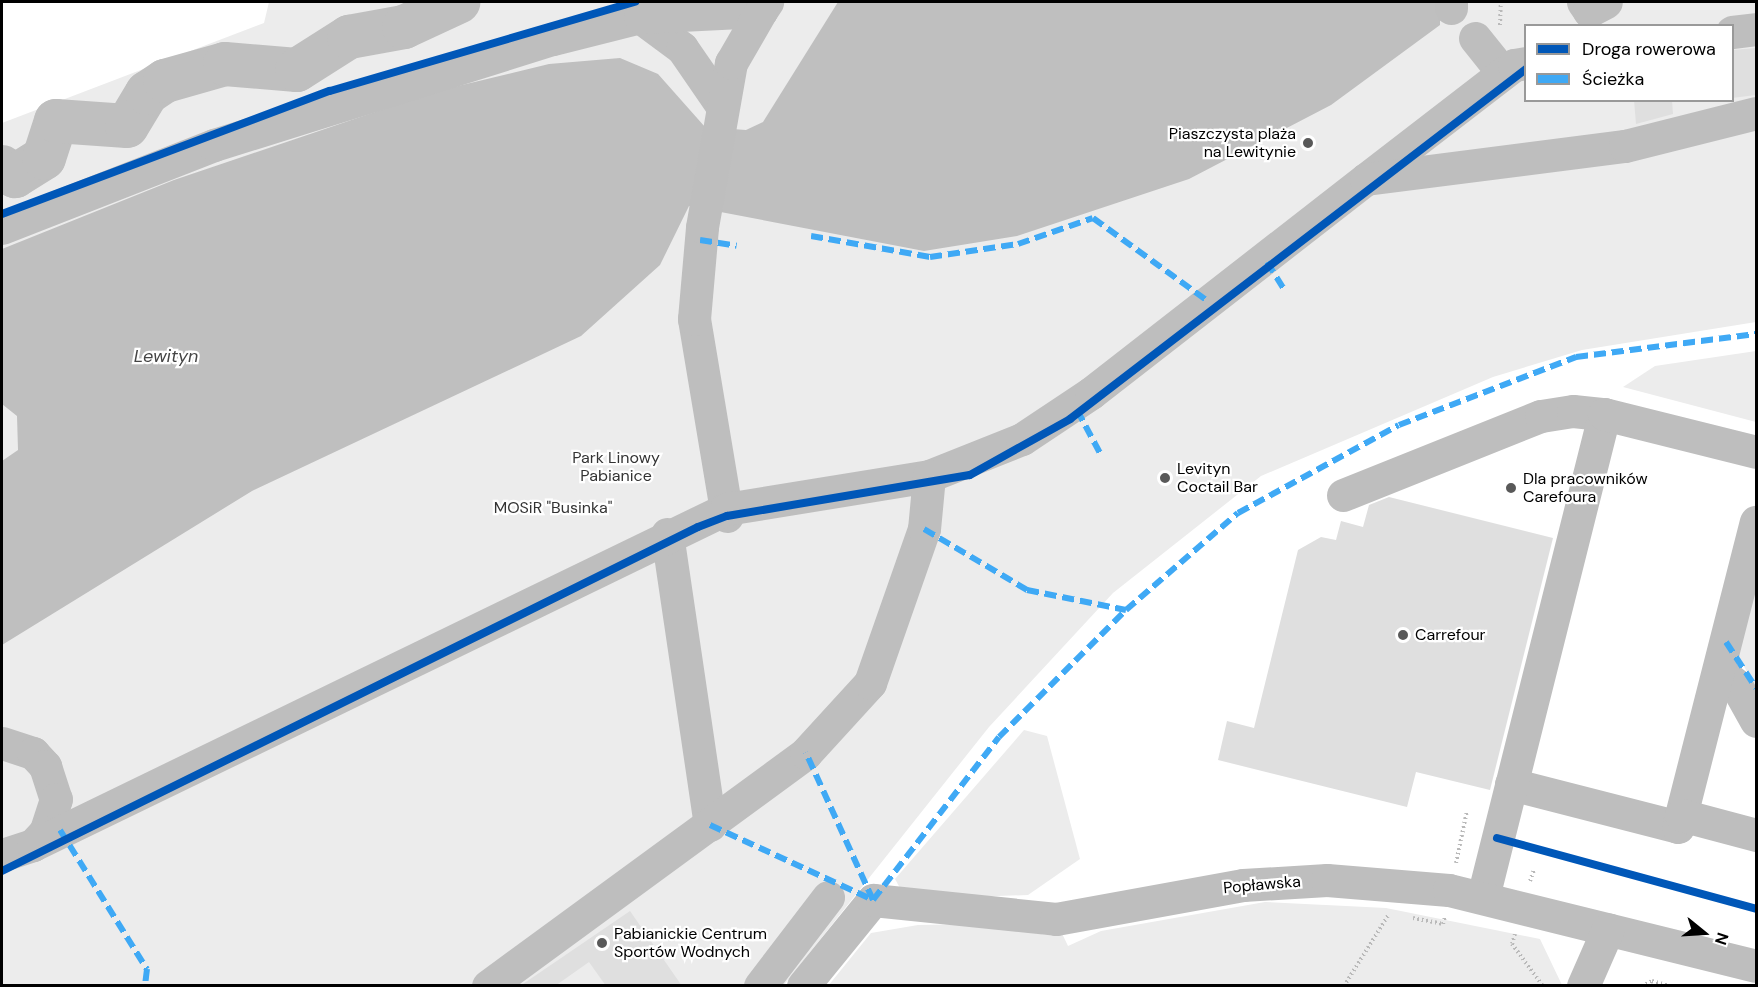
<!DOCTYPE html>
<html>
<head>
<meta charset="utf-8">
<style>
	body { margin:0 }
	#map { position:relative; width:1758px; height:987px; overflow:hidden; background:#fff; font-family:"DM Sans",sans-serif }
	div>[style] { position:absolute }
	.green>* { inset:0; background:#ececec }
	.water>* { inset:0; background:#bfbfbf }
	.river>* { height:44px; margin:-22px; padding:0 22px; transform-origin:22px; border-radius:22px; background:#bfbfbf }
	.building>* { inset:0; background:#dfdfdf }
	.path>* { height:4px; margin-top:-2px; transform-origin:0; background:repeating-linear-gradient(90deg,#b9b9b9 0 1.5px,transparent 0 4.5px) }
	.minor>* { height:33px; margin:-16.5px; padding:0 16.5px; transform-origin:16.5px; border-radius:16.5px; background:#bebebe }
	.quiet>* { height:6px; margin-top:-3px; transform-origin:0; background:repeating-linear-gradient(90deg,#3fa9f5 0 12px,transparent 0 18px) }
	.cycleway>* { height:8px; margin:-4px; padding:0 4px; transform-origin:4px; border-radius:4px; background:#0057b8 }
	.dots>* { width:16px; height:16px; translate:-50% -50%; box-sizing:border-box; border:3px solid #fff; border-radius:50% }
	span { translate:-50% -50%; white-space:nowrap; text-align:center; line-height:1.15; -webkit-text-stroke:4.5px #fff; paint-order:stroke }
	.poi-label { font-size:16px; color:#000 }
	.right { translate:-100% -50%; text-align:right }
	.left { translate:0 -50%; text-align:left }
	.park-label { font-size:16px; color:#333 }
	.street-label { font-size:16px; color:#000 }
	.water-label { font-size:18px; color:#444; font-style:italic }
	.frame { position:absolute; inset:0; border:3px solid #000; pointer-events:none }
	.legend { position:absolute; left:1524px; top:24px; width:210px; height:78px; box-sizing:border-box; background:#fff; border:2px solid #999; margin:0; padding:8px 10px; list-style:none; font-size:18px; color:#000 }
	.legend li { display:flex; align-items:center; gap:12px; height:30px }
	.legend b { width:30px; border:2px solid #999 }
	.north { position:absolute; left:1674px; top:903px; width:60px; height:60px; -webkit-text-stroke:4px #fff; paint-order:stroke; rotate:108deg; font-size:16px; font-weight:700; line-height:24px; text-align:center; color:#000 }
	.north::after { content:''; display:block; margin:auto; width:21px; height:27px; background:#000; clip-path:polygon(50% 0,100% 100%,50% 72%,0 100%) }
</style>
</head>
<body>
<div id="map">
	<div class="green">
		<i style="clip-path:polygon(evenodd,269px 2px,1756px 2px,1756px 322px,1582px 350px,1493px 377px,1261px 476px,1113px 593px,989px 727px,784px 985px,2px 986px,2px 123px,264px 23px,269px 2px,1526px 26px,1732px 26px,1732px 100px,1526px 100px,1526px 26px)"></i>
		<i style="clip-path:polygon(1756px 351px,1756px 422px,1623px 387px,1655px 366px)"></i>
		<i style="clip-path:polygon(1756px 567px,1756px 688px,1735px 650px)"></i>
		<i style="clip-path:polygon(1024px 730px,1047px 736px,1080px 859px,1028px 895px,941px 898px,900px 888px,895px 879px)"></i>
		<i style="clip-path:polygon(1265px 902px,1386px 908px,1540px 939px,1562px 985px,828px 986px,871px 933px,918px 925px,979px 924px,1047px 935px,1059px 927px,1068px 946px,1101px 931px)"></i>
	</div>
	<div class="water">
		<i style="clip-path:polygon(838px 2px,1440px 2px,1440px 25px,1331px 105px,1189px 179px,1017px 236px,924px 251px,689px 206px,660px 265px,581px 336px,252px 491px,2px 645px,2px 461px,18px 450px,17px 416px,2px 404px,2px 249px,174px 180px,437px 91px,549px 64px,620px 58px,658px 74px,705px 127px,746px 130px,763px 122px)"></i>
	</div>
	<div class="river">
		<i style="left:2px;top:167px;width:16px;rotate:35deg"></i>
		<i style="left:15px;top:176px;width:34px;rotate:-32deg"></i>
		<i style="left:44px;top:158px;width:39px;rotate:-72deg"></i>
		<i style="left:56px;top:121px;width:71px;rotate:4deg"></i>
		<i style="left:127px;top:126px;width:39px;rotate:-59deg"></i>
		<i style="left:147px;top:93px;width:22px;rotate:-34deg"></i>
		<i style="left:165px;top:81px;width:62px;rotate:-15.8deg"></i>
		<i style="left:225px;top:64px;width:72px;rotate:4.8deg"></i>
		<i style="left:297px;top:70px;width:62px;rotate:-32.4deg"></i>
		<i style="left:349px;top:37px;width:56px;rotate:-10.3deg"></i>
		<i style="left:404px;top:27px;width:60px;rotate:-24.8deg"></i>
	</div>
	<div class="building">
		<i style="clip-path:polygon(1756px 48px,1756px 95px,1732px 98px,1732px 50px)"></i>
		<i style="clip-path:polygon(1634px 100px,1672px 100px,1673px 114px,1636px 124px)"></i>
		<i style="clip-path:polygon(1389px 497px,1553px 538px,1490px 790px,1416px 772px,1407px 807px,1218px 760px,1227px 721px,1254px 728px,1298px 550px,1321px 537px,1336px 540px,1341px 521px,1363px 527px,1369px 505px)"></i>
		<i style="clip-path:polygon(630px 911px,682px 986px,606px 986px,589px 962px,555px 986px,520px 986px)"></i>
	</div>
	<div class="path">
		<i style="left:1500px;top:25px;width:23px;rotate:-88deg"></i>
		<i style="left:1456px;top:863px;width:53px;rotate:-78.1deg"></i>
		<i style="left:1530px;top:881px;width:12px;rotate:-70deg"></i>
		<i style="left:1413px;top:918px;width:31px;rotate:11deg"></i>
		<i style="left:1443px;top:924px;width:7px;rotate:-74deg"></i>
		<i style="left:1515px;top:934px;width:10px;rotate:107deg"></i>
		<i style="left:1512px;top:944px;width:52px;rotate:53.6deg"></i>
		<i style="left:1344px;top:986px;width:85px;rotate:-58deg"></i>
		<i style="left:1642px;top:986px;width:11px;rotate:-27deg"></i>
		<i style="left:1652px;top:981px;width:19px;rotate:16deg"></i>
	</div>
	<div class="minor">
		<i style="left:1583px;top:2px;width:11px;rotate:56deg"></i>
		<i style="left:1589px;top:11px;width:19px;rotate:-28deg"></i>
		<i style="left:1451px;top:8px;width:6px;rotate:-90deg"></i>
		<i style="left:640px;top:17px;width:52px;rotate:36.4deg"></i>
		<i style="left:682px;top:48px;width:70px;rotate:55.4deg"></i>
		<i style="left:1732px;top:32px;width:24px;rotate:-7deg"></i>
		<i style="left:1475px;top:38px;width:45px;rotate:51.3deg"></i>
		<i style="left:1366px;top:179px;width:187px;rotate:-37.6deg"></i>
		<i style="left:1514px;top:65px;width:12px;rotate:-9deg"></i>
		<i style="left:2px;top:228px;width:228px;rotate:-21.4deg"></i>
		<i style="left:214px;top:145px;width:355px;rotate:-17.4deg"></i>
		<i style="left:553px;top:39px;width:90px;rotate:-14.2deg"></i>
		<i style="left:640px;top:17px;width:121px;rotate:-2.8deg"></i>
		<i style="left:761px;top:11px;width:11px;rotate:-56deg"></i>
		<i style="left:1343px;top:495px;width:213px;rotate:-21.8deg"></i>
		<i style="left:1541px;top:416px;width:32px;rotate:-9deg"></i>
		<i style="left:1573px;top:411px;width:31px;rotate:6deg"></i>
		<i style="left:727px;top:516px;width:200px;rotate:-99.5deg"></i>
		<i style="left:694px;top:319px;width:92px;rotate:-85deg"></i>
		<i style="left:702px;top:227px;width:167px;rotate:-80deg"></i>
		<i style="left:731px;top:63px;width:60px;rotate:-60deg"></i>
		<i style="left:667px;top:534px;width:294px;rotate:81.6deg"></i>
		<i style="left:1719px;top:671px;width:22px;rotate:39deg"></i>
		<i style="left:1736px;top:685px;width:41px;rotate:60.9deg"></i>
		<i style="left:2px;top:743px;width:33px;rotate:18deg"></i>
		<i style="left:33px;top:753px;width:18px;rotate:47deg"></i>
		<i style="left:45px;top:766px;width:35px;rotate:72deg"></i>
		<i style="left:56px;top:799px;width:35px;rotate:108deg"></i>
		<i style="left:45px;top:832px;width:18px;rotate:133deg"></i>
		<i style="left:33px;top:845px;width:33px;rotate:162deg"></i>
		<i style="left:1511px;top:784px;width:172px;rotate:14.4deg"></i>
		<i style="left:1678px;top:827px;width:315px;rotate:-75.7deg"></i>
		<i style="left:1681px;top:815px;width:78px;rotate:14.9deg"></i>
		<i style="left:33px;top:845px;width:770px;rotate:-25.87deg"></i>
		<i style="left:726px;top:509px;width:206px;rotate:-9.2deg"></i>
		<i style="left:929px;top:476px;width:100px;rotate:-21.7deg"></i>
		<i style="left:1022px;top:439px;width:83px;rotate:-33.7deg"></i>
		<i style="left:1091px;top:393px;width:348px;rotate:-37.9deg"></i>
		<i style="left:1366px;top:179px;width:261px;rotate:-7.3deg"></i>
		<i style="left:1625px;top:146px;width:135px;rotate:-14.1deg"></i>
		<i style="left:1483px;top:897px;width:498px;rotate:-75.9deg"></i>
		<i style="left:1604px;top:414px;width:157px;rotate:14deg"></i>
		<i style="left:488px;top:986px;width:394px;rotate:-36.2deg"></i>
		<i style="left:806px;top:753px;width:95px;rotate:-47.6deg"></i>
		<i style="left:870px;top:683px;width:163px;rotate:-70.7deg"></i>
		<i style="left:924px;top:529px;width:53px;rotate:-84.6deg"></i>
		<i style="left:760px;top:986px;width:112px;rotate:-52.6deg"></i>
		<i style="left:803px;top:986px;width:111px;rotate:-50.9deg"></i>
		<i style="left:873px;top:900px;width:184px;rotate:5.9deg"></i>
		<i style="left:1056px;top:919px;width:190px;rotate:-10.3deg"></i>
		<i style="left:1243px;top:885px;width:84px;rotate:-3.4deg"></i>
		<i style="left:1327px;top:880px;width:122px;rotate:4.7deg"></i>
		<i style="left:1449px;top:890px;width:316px;rotate:13.9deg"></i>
		<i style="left:1583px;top:986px;width:62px;rotate:-66.3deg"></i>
	</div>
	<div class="quiet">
		<i style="left:811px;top:236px;width:121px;rotate:10deg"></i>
		<i style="left:930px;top:257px;width:89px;rotate:-8.4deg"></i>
		<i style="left:1018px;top:244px;width:79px;rotate:-19.1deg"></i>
		<i style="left:1093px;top:218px;width:143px;rotate:35.9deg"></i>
		<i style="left:700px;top:240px;width:37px;rotate:9deg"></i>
		<i style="left:1267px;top:262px;width:34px;rotate:58deg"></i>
		<i style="left:1077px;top:410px;width:51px;rotate:61.9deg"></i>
		<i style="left:924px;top:529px;width:120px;rotate:30.6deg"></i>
		<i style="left:1027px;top:590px;width:101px;rotate:11.4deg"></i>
		<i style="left:1726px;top:642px;width:55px;rotate:56.9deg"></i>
		<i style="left:710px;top:825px;width:179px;rotate:24.7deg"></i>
		<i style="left:873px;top:900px;width:162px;rotate:-114.5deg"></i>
		<i style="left:60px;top:830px;width:164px;rotate:58deg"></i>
		<i style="left:147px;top:969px;width:17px;rotate:97deg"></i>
		<i style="left:873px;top:900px;width:206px;rotate:-52.3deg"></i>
		<i style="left:999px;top:737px;width:180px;rotate:-45deg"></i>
		<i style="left:1126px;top:610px;width:148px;rotate:-40.9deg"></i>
		<i style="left:1238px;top:513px;width:183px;rotate:-28.7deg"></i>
		<i style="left:1399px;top:425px;width:190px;rotate:-21deg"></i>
		<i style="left:1576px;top:357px;width:181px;rotate:-7.3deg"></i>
	</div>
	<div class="cycleway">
		<i style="left:2px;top:214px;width:350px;rotate:-20.6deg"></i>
		<i style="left:330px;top:91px;width:318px;rotate:-16.3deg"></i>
		<i style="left:1497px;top:838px;width:269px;rotate:15.3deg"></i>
		<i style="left:2px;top:871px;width:776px;rotate:-26.3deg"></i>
		<i style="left:698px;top:527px;width:31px;rotate:-21deg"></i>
		<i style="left:727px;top:516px;width:246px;rotate:-9.6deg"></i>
		<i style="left:970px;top:475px;width:115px;rotate:-29.2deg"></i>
		<i style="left:1070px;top:419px;width:575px;rotate:-37.51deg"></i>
	</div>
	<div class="dots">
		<i style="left:1308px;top:143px;background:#595959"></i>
		<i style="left:1165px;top:478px;background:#595959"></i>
		<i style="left:1511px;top:488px;background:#595959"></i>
		<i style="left:1403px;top:635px;background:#595959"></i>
		<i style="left:602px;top:943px;background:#595959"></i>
	</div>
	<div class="poi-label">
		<span class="right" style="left:1296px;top:143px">Piaszczysta plaża<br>na Lewitynie</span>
		<span class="left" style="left:1177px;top:478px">Levityn<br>Coctail Bar</span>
		<span class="left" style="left:1523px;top:488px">Dla pracowników<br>Carefoura</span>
		<span class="left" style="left:1415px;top:635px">Carrefour</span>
		<span class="left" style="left:614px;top:943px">Pabianickie Centrum<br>Sportów Wodnych</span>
	</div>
	<div class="park-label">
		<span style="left:616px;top:467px">Park Linowy<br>Pabianice</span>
		<span style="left:553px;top:508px">MOSiR "Businka"</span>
	</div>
	<div class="street-label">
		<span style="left:1262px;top:885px;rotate:-5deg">Popławska</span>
	</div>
	<div class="water-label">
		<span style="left:166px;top:356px">Lewityn</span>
	</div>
	<div class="frame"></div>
	<ul class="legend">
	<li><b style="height:8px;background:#0057b8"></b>Droga rowerowa</li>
	<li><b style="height:8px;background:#3fa9f5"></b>Ścieżka</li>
	</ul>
	<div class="north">N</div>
</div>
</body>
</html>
